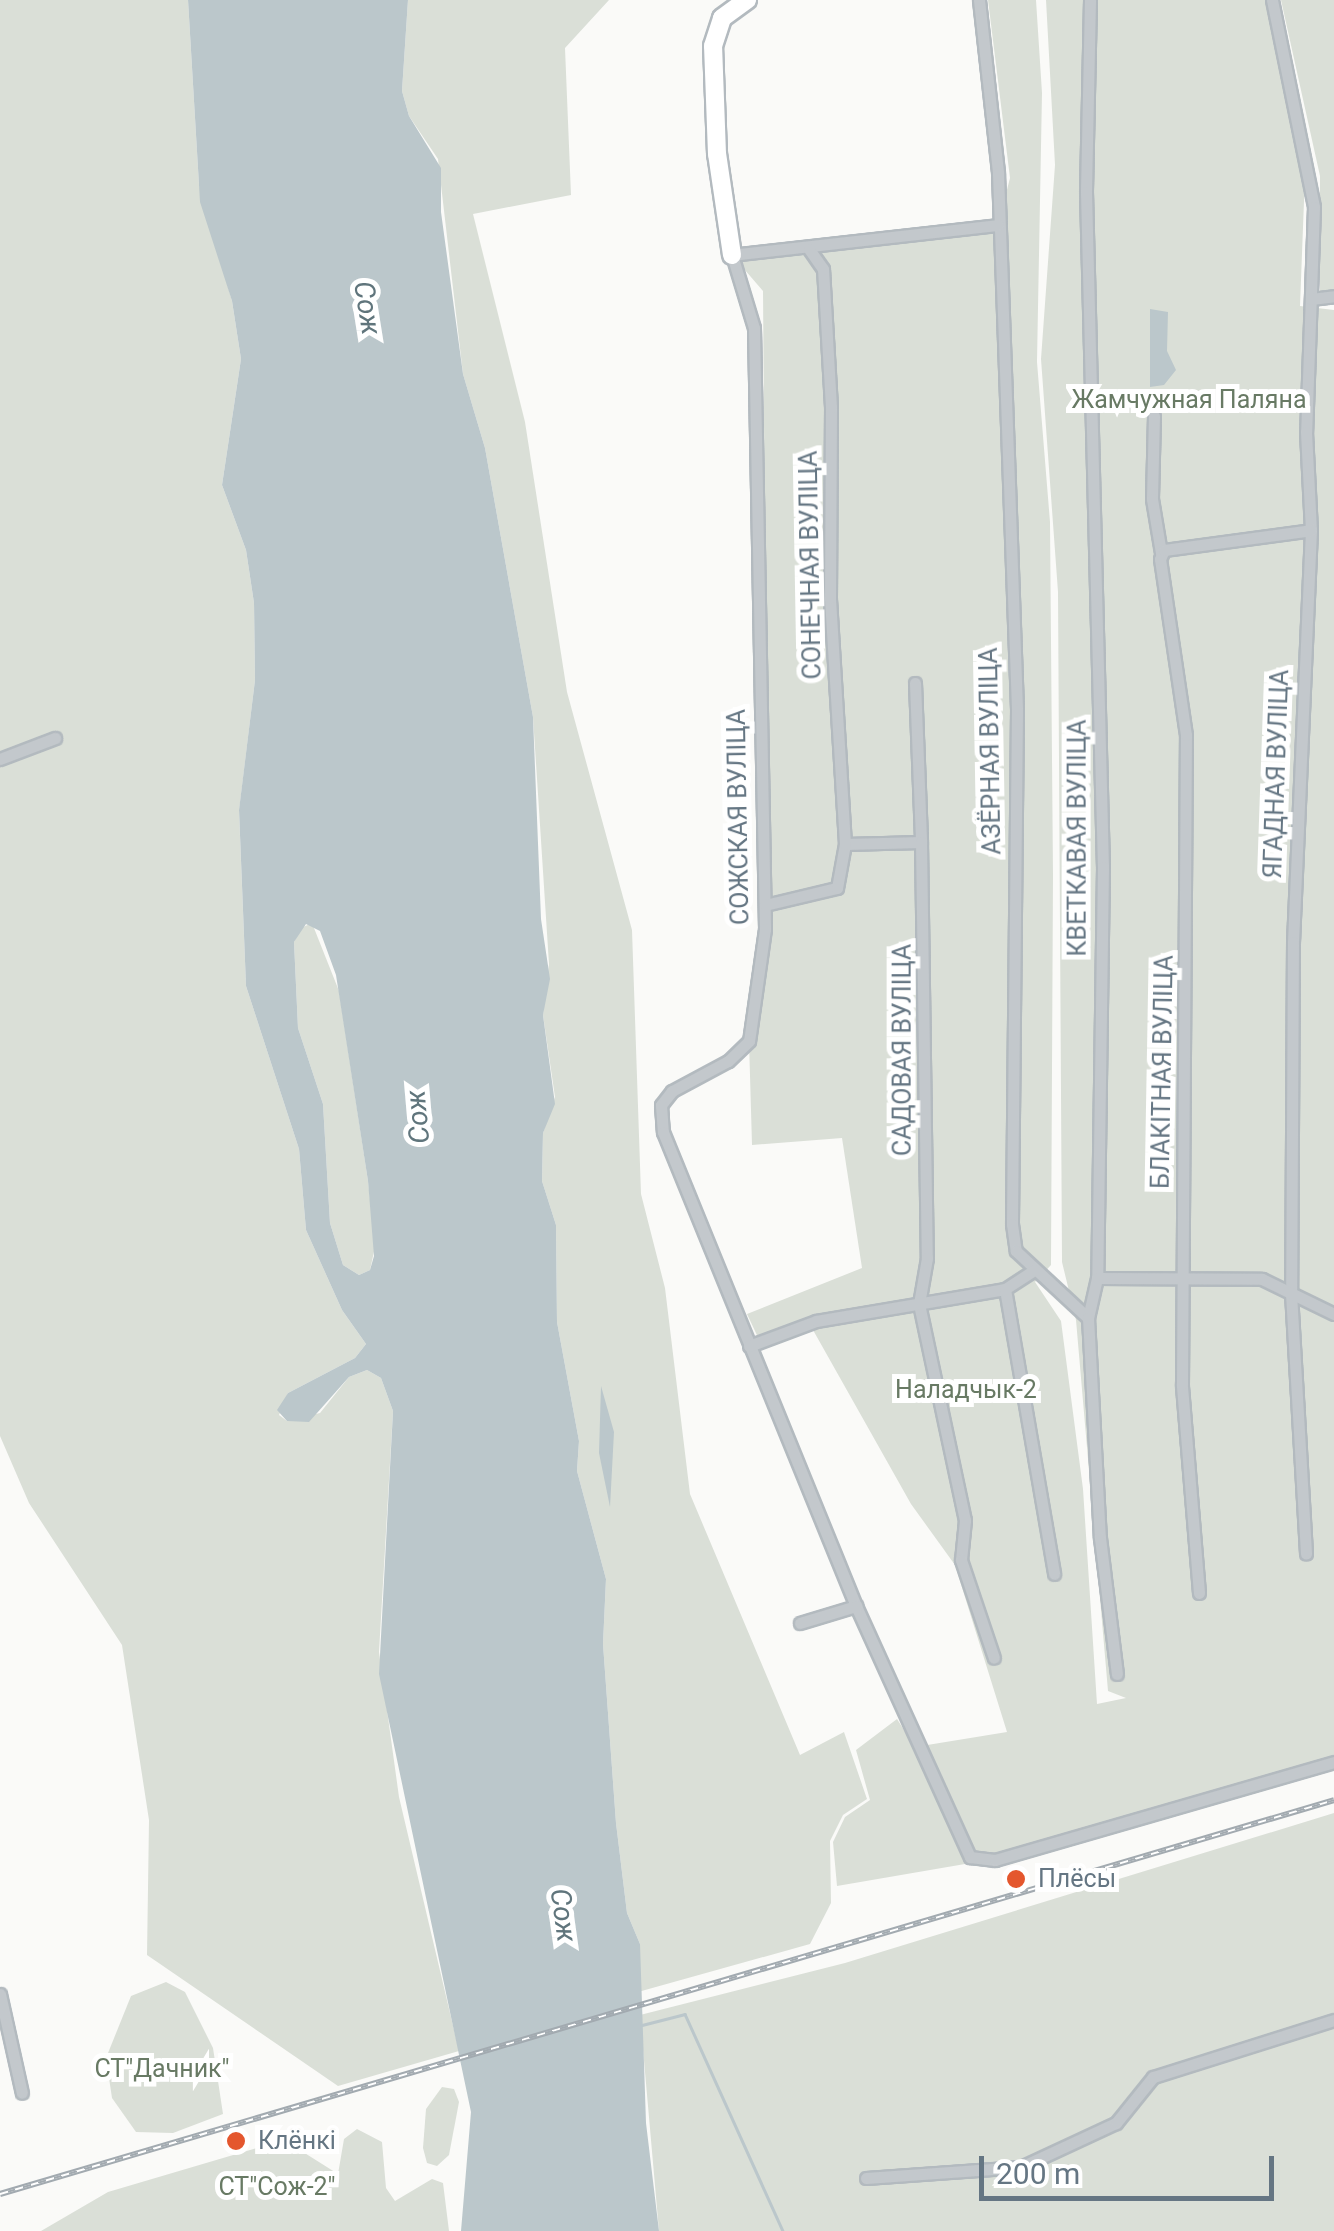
<!DOCTYPE html>
<html>
<head>
<meta charset="utf-8">
<style>
	body { margin:0 }
	#map { position:relative; width:1334px; height:2231px; overflow:hidden; background:#fafaf8; font-family:Roboto,sans-serif }
	div>[style] { position:absolute }
	.green>* { inset:0; background:#dadfd7 }
	.water>* { inset:0; background:#bbc7cb }
	.stream>* { height:2.5px; margin:-1.25px; padding:0 1.25px; transform-origin:1.25px; border-radius:1.25px; background:#bbc7cb }
	.roads { filter:drop-shadow(2px 0 #b3babf) drop-shadow(-2px 0 #b3babf) drop-shadow(0 2px #b3babf) drop-shadow(0 -2px #b3babf) }
	.street>* { height:11px; margin:-5.5px; padding:0 5.5px; transform-origin:5.5px; border-radius:5.5px; background:#c3c8cc }
	.secondary>* { height:18px; margin:-9px; padding:0 9px; transform-origin:9px; border-radius:9px; background:#fff }
	.rail>* { height:6px; margin-top:-3px; transform-origin:0; background:repeating-linear-gradient(90deg,#fff 0 8px,#a2aab0 0 16px); box-sizing:border-box; border-block:2px solid #a2aab0 }
	.dots>* { width:28px; height:28px; translate:-50% -50%; box-sizing:border-box; border:5px solid #fff; border-radius:50% }
	span { translate:-50% -50%; white-space:nowrap; text-align:center; line-height:1.15; -webkit-text-stroke:10px #fff; paint-order:stroke }
	.park-label { font-size:25px; color:#687a64 }
	.street-label { font-size:25px; color:#657683 }
	.poi-label { font-size:25px; color:#657683 }
	.left { translate:0 -50%; text-align:left }
	.water-label { font-size:28px; color:#60757c; font-style:italic }
	.scale { position:absolute; left:979px; top:2156px; width:295px; height:45px; box-sizing:border-box; border:5px solid #657683; border-top:0; padding-left:12px; font-size:30px; line-height:35px; white-space:nowrap; color:#657683; -webkit-text-stroke:8px #fff; paint-order:stroke }
</style>
</head>
<body>
<div id="map">
	<div class="green">
		<i style="clip-path:polygon(0 0,188px 0,199px 185px,232px 301px,241px 359px,222px 485px,246px 550px,254px 603px,255px 680px,239px 811px,246px 986px,299px 1149px,306px 1230px,342px 1310px,366px 1344px,355px 1358px,288px 1393px,279px 1415px,287px 1421px,320px 1413px,349px 1377px,367px 1370px,381px 1378px,393px 1411px,379px 1652px,399px 1797px,459px 2051px,338px 2086px,147px 1955px,149px 1820px,122px 1645px,29px 1503px,0 1436px)"></i>
		<i style="clip-path:polygon(408px 0,609px 0,565px 48px,571px 195px,473px 214px,525px 422px,567px 692px,632px 930px,641px 1194px,665px 1288px,690px 1494px,800px 1755px,844px 1732px,867px 1799px,843px 1815px,830px 1841px,831px 1903px,810px 1944px,638px 1992px,640px 1944px,627px 1913px,616px 1823px,603px 1644px,606px 1579px,577px 1471px,579px 1441px,557px 1322px,556px 1225px,542px 1181px,543px 1133px,555px 1097px,543px 1015px,549px 964px,533px 717px,485px 448px,463px 374px,438px 159px,409px 116px,402px 91px)"></i>
		<i style="clip-path:polygon(988px 0,1036px 0,1042px 93px,1037px 362px,1050px 522px,1053px 875px,1051px 1265px,1035px 1282px,1061px 1321px,1083px 1489px,1097px 1704px,1126px 1698px,1108px 1691px,1076px 1320px,1062px 1262px,1058px 592px,1041px 359px,1055px 165px,1046px 0,1265px 0,1305px 175px,1300px 306px,1334px 310px,1334px 1769px,965px 1864px,837px 1886px,833px 1842px,845px 1817px,870px 1800px,856px 1750px,897px 1719px,915px 1747px,1007px 1732px,955px 1565px,911px 1504px,813px 1330px,763px 1348px,747px 1314px,862px 1268px,842px 1138px,752px 1145px,749px 1041px,768px 958px,763px 291px,732px 255px,998px 225px,1010px 178px)"></i>
		<i style="clip-path:polygon(1281px 0,1334px 0,1334px 292px,1320px 291px,1320px 176px)"></i>
		<i style="clip-path:polygon(312px 923px,339px 991px,368px 1181px,375px 1247px,370px 1270px,359px 1275px,343px 1265px,330px 1223px,323px 1104px,298px 1028px,294px 942px,301px 928px)"></i>
		<i style="clip-path:polygon(1334px 1813px,1334px 2231px,659px 2231px,640px 2015px,845px 1963px)"></i>
		<i style="clip-path:polygon(166px 1982px,185px 1992px,213px 2048px,223px 2114px,173px 2133px,136px 2132px,112px 2098px,106px 2058px,131px 1996px)"></i>
		<i style="clip-path:polygon(442px 2087px,454px 2089px,459px 2102px,449px 2155px,437px 2166px,427px 2163px,423px 2148px,426px 2109px)"></i>
		<i style="clip-path:polygon(357px 2129px,382px 2142px,386px 2188px,395px 2201px,432px 2179px,443px 2183px,449px 2231px,41px 2231px,108px 2192px,284px 2140px,338px 2174px,344px 2139px)"></i>
	</div>
	<div class="water">
		<i style="clip-path:polygon(evenodd,188px 0,408px 0,402px 91px,409px 116px,441px 168px,441px 212px,463px 374px,485px 448px,533px 717px,541px 919px,550px 979px,543px 1015px,555px 1104px,543px 1133px,542px 1181px,556px 1225px,557px 1322px,579px 1441px,577px 1471px,606px 1579px,603px 1644px,616px 1823px,627px 1913px,640px 1944px,646px 2123px,659px 2231px,461px 2231px,471px 2112px,379px 1674px,393px 1411px,381px 1378px,367px 1370px,349px 1377px,309px 1422px,287px 1421px,277px 1410px,288px 1393px,355px 1358px,366px 1344px,342px 1310px,306px 1230px,299px 1149px,246px 986px,239px 810px,255px 680px,254px 603px,246px 550px,222px 485px,241px 359px,232px 301px,200px 202px,188px 0,306px 924px,320px 931px,336px 975px,368px 1181px,374px 1256px,370px 1270px,359px 1275px,343px 1265px,330px 1223px,323px 1104px,298px 1028px,294px 942px,306px 924px)"></i>
		<i style="clip-path:polygon(1150px 309px,1168px 312px,1167px 351px,1176px 370px,1164px 385px,1150px 387px)"></i>
		<i style="clip-path:polygon(601px 1386px,614px 1432px,610px 1507px,599px 1453px)"></i>
	</div>
	<div class="stream">
		<i style="left:642px;top:2025px;width:44px;rotate:-14.3deg"></i>
		<i style="left:685px;top:2014px;width:238px;rotate:65.7deg"></i>
	</div>
	<div class="roads">
		<div class="street">
			<i style="left:979px;top:0;width:174px;rotate:83.7deg"></i>
			<i style="left:998px;top:173px;width:537px;rotate:87.97deg"></i>
			<i style="left:1017px;top:710px;width:514px;rotate:90.56deg"></i>
			<i style="left:1012px;top:1224px;width:27px;rotate:82deg"></i>
			<i style="left:1016px;top:1251px;width:98px;rotate:42.9deg"></i>
			<i style="left:1090px;top:0;width:192px;rotate:91.2deg"></i>
			<i style="left:1086px;top:192px;width:675px;rotate:88.56deg"></i>
			<i style="left:1103px;top:867px;width:411px;rotate:90.8deg"></i>
			<i style="left:1097px;top:1278px;width:41px;rotate:102.7deg"></i>
			<i style="left:1088px;top:1318px;width:220px;rotate:86.9deg"></i>
			<i style="left:1100px;top:1538px;width:137px;rotate:82.9deg"></i>
			<i style="left:1272px;top:0;width:211px;rotate:78.5deg"></i>
			<i style="left:1314px;top:207px;width:225px;rotate:92deg"></i>
			<i style="left:1306px;top:432px;width:98px;rotate:87.1deg"></i>
			<i style="left:1311px;top:530px;width:412px;rotate:92.5deg"></i>
			<i style="left:1293px;top:942px;width:351px;rotate:90.3deg"></i>
			<i style="left:1291px;top:1293px;width:261px;rotate:86.7deg"></i>
			<i style="left:998px;top:225px;width:268px;rotate:173.6deg"></i>
			<i style="left:732px;top:255px;width:76px;rotate:73.2deg"></i>
			<i style="left:754px;top:328px;width:601px;rotate:88.95deg"></i>
			<i style="left:765px;top:929px;width:113px;rotate:98.1deg"></i>
			<i style="left:749px;top:1041px;width:29px;rotate:136deg"></i>
			<i style="left:728px;top:1061px;width:64px;rotate:151.8deg"></i>
			<i style="left:672px;top:1091px;width:18px;rotate:128deg"></i>
			<i style="left:661px;top:1105px;width:27px;rotate:86deg"></i>
			<i style="left:663px;top:1132px;width:512px;rotate:67.85deg"></i>
			<i style="left:856px;top:1606px;width:276px;rotate:65.6deg"></i>
			<i style="left:970px;top:1857px;width:25px;rotate:7deg"></i>
			<i style="left:995px;top:1860px;width:353px;rotate:-16.1deg"></i>
			<i style="left:1311px;top:299px;width:23px;rotate:-7deg"></i>
			<i style="left:1154px;top:416px;width:83px;rotate:91.4deg"></i>
			<i style="left:1152px;top:499px;width:55px;rotate:80.5deg"></i>
			<i style="left:915px;top:683px;width:159px;rotate:87.8deg"></i>
			<i style="left:0;top:759px;width:59px;rotate:-20.9deg"></i>
			<i style="left:845px;top:844px;width:76px;rotate:-1.5deg"></i>
			<i style="left:921px;top:842px;width:416px;rotate:89.2deg"></i>
			<i style="left:927px;top:1258px;width:47px;rotate:99.9deg"></i>
			<i style="left:919px;top:1304px;width:221px;rotate:78deg"></i>
			<i style="left:965px;top:1520px;width:40px;rotate:95.7deg"></i>
			<i style="left:961px;top:1560px;width:103px;rotate:71.4deg"></i>
			<i style="left:765px;top:905px;width:74px;rotate:-13.3deg"></i>
			<i style="left:837px;top:888px;width:45px;rotate:-79.7deg"></i>
			<i style="left:845px;top:844px;width:246px;rotate:-93.5deg"></i>
			<i style="left:830px;top:598px;width:191px;rotate:-89.7deg"></i>
			<i style="left:831px;top:407px;width:138px;rotate:-93.3deg"></i>
			<i style="left:823px;top:269px;width:24px;rotate:-125deg"></i>
			<i style="left:1097px;top:1278px;width:165px;rotate:0.3deg"></i>
			<i style="left:1262px;top:1279px;width:80px;rotate:25.9deg"></i>
			<i style="left:1005px;top:1289px;width:289px;rotate:80.2deg"></i>
			<i style="left:749px;top:1346px;width:72px;rotate:-20.5deg"></i>
			<i style="left:816px;top:1321px;width:192px;rotate:-9.6deg"></i>
			<i style="left:1005px;top:1289px;width:35px;rotate:-33deg"></i>
			<i style="left:1199px;top:1593px;width:210px;rotate:-94.7deg"></i>
			<i style="left:1182px;top:1384px;width:649px;rotate:-89.65deg"></i>
			<i style="left:1186px;top:735px;width:178px;rotate:-98.4deg"></i>
			<i style="left:1160px;top:559px;width:10px;rotate:-66deg"></i>
			<i style="left:1164px;top:550px;width:148px;rotate:-7.7deg"></i>
			<i style="left:800px;top:1623px;width:59px;rotate:-16.9deg"></i>
			<i style="left:0;top:1994px;width:101px;rotate:77.5deg"></i>
			<i style="left:866px;top:2178px;width:155px;rotate:-4.1deg"></i>
			<i style="left:1021px;top:2167px;width:105px;rotate:-24.9deg"></i>
			<i style="left:1116px;top:2123px;width:59px;rotate:-51.2deg"></i>
			<i style="left:1153px;top:2077px;width:190px;rotate:-17.5deg"></i>
		</div>
		<div class="secondary">
			<i style="left:732px;top:255px;width:102px;rotate:-98.4deg"></i>
			<i style="left:717px;top:154px;width:108px;rotate:-92.1deg"></i>
			<i style="left:713px;top:46px;width:29px;rotate:-72deg"></i>
			<i style="left:722px;top:18px;width:31px;rotate:-36deg"></i>
		</div>
	</div>
	<div class="rail">
		<i style="left:0;top:2194px;width:1391px;rotate:-16.45deg"></i>
	</div>
	<div class="dots">
		<i style="left:1016px;top:1879px;background:#e4572e"></i>
		<i style="left:236px;top:2141px;background:#e4572e"></i>
	</div>
	<div class="park-label">
		<span style="left:1189px;top:400px">Жамчужная Паляна</span>
		<span style="left:966px;top:1390px">Наладчык-2</span>
		<span style="left:162px;top:2069px">СТ"Дачник"</span>
		<span style="left:277px;top:2187px">СТ"Сож-2"</span>
	</div>
	<div class="street-label">
		<span style="left:811px;top:565px;rotate:-91deg">СОНЕЧНАЯ ВУЛІЦА</span>
		<span style="left:991px;top:751px;rotate:-91deg">АЗЁРНАЯ ВУЛІЦА</span>
		<span style="left:1277px;top:774px;rotate:-88deg">ЯГАДНАЯ ВУЛІЦА</span>
		<span style="left:739px;top:817px;rotate:-91deg">СОЖСКАЯ ВУЛІЦА</span>
		<span style="left:1078px;top:838px;rotate:-90deg">КВЕТКАВАЯ ВУЛІЦА</span>
		<span style="left:903px;top:1050px;rotate:-90deg">САДОВАЯ ВУЛІЦА</span>
		<span style="left:1163px;top:1072px;rotate:-89deg">БЛАКІТНАЯ ВУЛІЦА</span>
	</div>
	<div class="poi-label">
		<span class="left" style="left:1038px;top:1879px">Плёсы</span>
		<span class="left" style="left:258px;top:2141px">Клёнкі</span>
	</div>
	<div class="water-label">
		<span style="left:367px;top:308px;rotate:81deg">Сож</span>
		<span style="left:418px;top:1117px;rotate:-95deg">Сож</span>
		<span style="left:563px;top:1915px;rotate:82deg">Сож</span>
	</div>
	<div class="scale">200 m</div>
</div>
</body>
</html>
